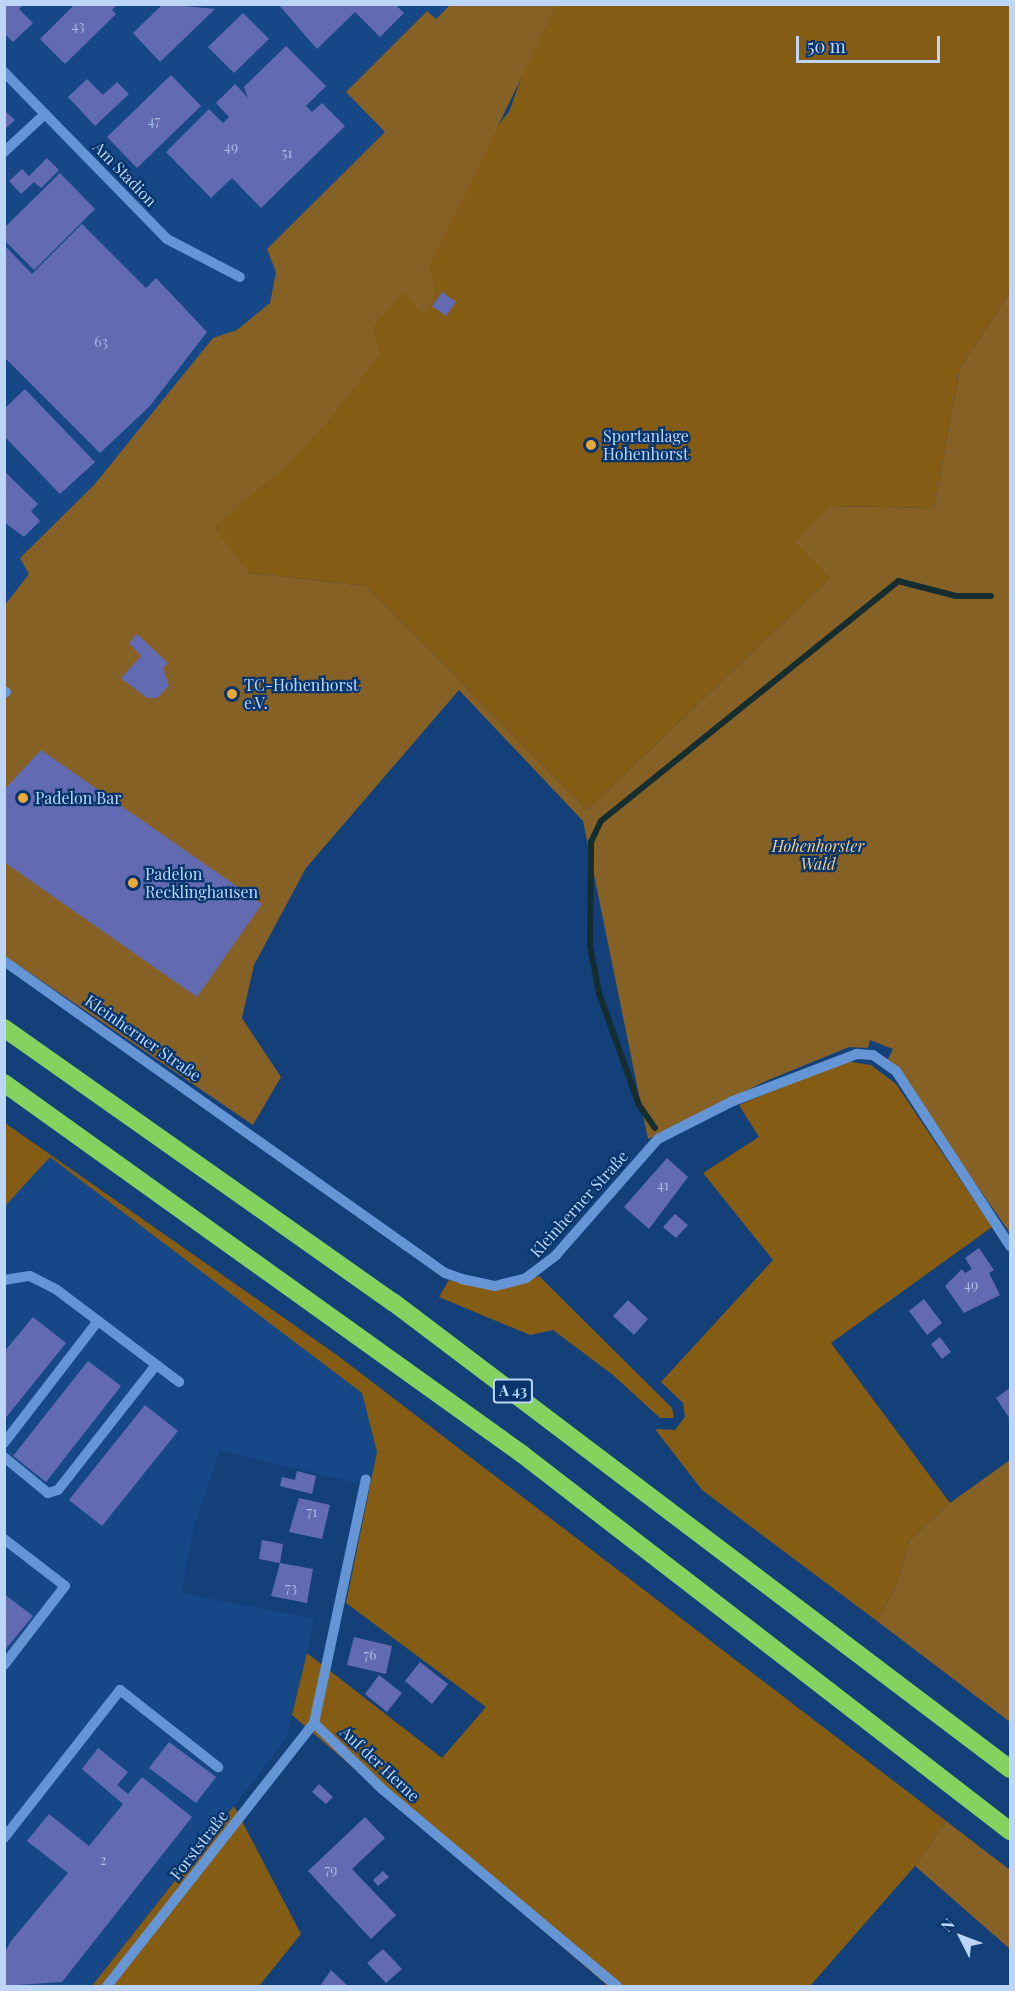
<!DOCTYPE html>
<html>
<head>
<meta charset="utf-8">
<style>
	body { margin:0 }
	#map { position:relative; width:1015px; height:1991px; overflow:hidden; background:#134079; font-family:"Playfair Display",serif }
	div>[style] { position:absolute }
	.built>* { inset:0; background:#164888 }
	.green>* { inset:0; background:#855c14 }
	.forest>* { inset:0; background:#866125 }
	.stream>* { height:6px; margin:-3px; padding:0 3px; transform-origin:3px; border-radius:3px; background:#152d2e }
	.building>* { inset:0; background:#626bb1 }
	.minor>* { height:10px; margin:-5px; padding:0 5px; transform-origin:5px; border-radius:5px; background:#6695d5 }
	.highway>* { height:18px; margin:-9px; padding:0 9px; transform-origin:9px; border-radius:9px; background:#85d25f }
	.dots>* { width:16px; height:16px; translate:-50% -50%; box-sizing:border-box; border:3px solid #06356d; border-radius:50% }
	span { translate:-50% -50%; white-space:nowrap; text-align:center; line-height:1.15; -webkit-text-stroke:4.5px #06356d; paint-order:stroke }
	.number-label { font-size:14px; color:#a6bbe6 }
	.number-label span { -webkit-text-stroke-width:0 }
	.shield-label span { padding:2px 4px; background:#06356d; border:2px solid; border-radius:4px; -webkit-text-stroke-width:0 }
	.shield-label { font-size:15px; color:#bdd6f8; font-weight:700 }
	.street-label { font-size:16px; color:#bdd6f8 }
	.poi-label { font-size:16px; color:#bdd6f8 }
	.left { translate:0 -50%; text-align:left }
	.park-label { font-size:16px; color:#fbc97f; font-style:italic }
	.frame { position:absolute; inset:0; border:6px solid #bdd6f8; pointer-events:none }
	.north { position:absolute; left:931px; top:1907px; width:60px; height:60px; -webkit-text-stroke:4px #06356d; paint-order:stroke; rotate:312deg; font-size:16px; font-weight:700; line-height:24px; text-align:center; color:#bdd6f8 }
	.north::after { content:''; display:block; margin:auto; width:21px; height:27px; background:#bdd6f8; clip-path:polygon(50% 0,100% 100%,50% 72%,0 100%) }
	.scale { position:absolute; left:796px; top:36px; width:144px; height:27px; box-sizing:border-box; border:3px solid #bdd6f8; border-top:0; padding-left:8px; font-size:18px; line-height:21px; white-space:nowrap; color:#bdd6f8; -webkit-text-stroke:4px #06356d; paint-order:stroke }
</style>
</head>
<body>
<div id="map">
	<div class="built">
		<i style="clip-path:polygon(4px 5px,450px 5px,436px 19px,426px 11px,346px 92px,385px 132px,267px 249px,276px 272px,270px 303px,237px 331px,213px 339px,94px 485px,20px 558px,30px 574px,5px 606px)"></i>
		<i style="clip-path:polygon(4px 1148px,50px 1157px,293px 1335px,362px 1393px,377px 1452px,373px 1487px,220px 1450px,194px 1526px,181px 1593px,314px 1619px,307px 1653px,286px 1739px,92px 1986px,5px 1986px)"></i>
	</div>
	<div class="green">
		<i style="clip-path:polygon(557px 5px,1010px 5px,1010px 292px,960px 368px,934px 508px,831px 506px,830px 578px,587px 810px,366px 586px,249px 573px,169px 514px,509px 112px,532px 48px)"></i>
		<i style="clip-path:polygon(845px 1061px,871px 1065px,896px 1084px,992px 1227px,831px 1343px,950px 1503px,909px 1541px,897px 1584px,877px 1621px,702px 1490px,655px 1429px,675px 1430px,685px 1417px,683px 1403px,661px 1382px,773px 1260px,703px 1173px,759px 1137px,739px 1105px)"></i>
		<i style="clip-path:polygon(5px 1123px,337px 1355px,946px 1821px,915px 1866px,810px 1986px,608px 1986px,292px 1715px,307px 1653px,442px 1758px,486px 1707px,346px 1603px,377px 1452px,362px 1393px,50px 1157px,5px 1206px)"></i>
		<i style="clip-path:polygon(539px 1276px,672px 1408px,674px 1418px,660px 1418px,613px 1375px,553px 1330px,530px 1335px,439px 1297px,449px 1280px,494px 1290px)"></i>
		<i style="clip-path:polygon(234px 1806px,301px 1934px,259px 1986px,92px 1986px)"></i>
	</div>
	<div class="forest">
		<i style="clip-path:polygon(450px 5px,557px 5px,429px 267px,436px 293px,425px 316px,403px 292px,373px 327px,380px 354px,330px 419px,285px 467px,213px 527px,249px 573px,366px 586px,587px 810px,830px 578px,795px 542px,831px 506px,934px 508px,960px 368px,1010px 292px,1010px 1233px,888px 1059px,893px 1049px,870px 1040px,868px 1048px,849px 1047px,766px 1081px,648px 1139px,583px 821px,459px 690px,306px 868px,254px 965px,242px 1018px,281px 1077px,253px 1125px,5px 956px,4px 606px,29px 574px,20px 558px,94px 485px,213px 338px,237px 330px,270px 303px,276px 272px,267px 249px,385px 132px,346px 92px,427px 11px,436px 19px)"></i>
		<i style="clip-path:polygon(1010px 1460px,1010px 1722px,877px 1621px,897px 1584px,909px 1541px,950px 1503px)"></i>
		<i style="clip-path:polygon(946px 1821px,1010px 1870px,1010px 1949px,915px 1866px)"></i>
	</div>
	<div class="stream">
		<i style="left:655px;top:1128px;width:28px;rotate:-125deg"></i>
		<i style="left:639px;top:1105px;width:119px;rotate:-109.7deg"></i>
		<i style="left:599px;top:993px;width:48px;rotate:-100.8deg"></i>
		<i style="left:590px;top:946px;width:104px;rotate:-89.4deg"></i>
		<i style="left:591px;top:842px;width:23px;rotate:-65deg"></i>
		<i style="left:601px;top:821px;width:382px;rotate:-38.9deg"></i>
		<i style="left:898px;top:581px;width:60px;rotate:14.5deg"></i>
		<i style="left:956px;top:596px;width:35px"></i>
	</div>
	<div class="building">
		<i style="clip-path:polygon(4px 4px,24px 4px,19px 9px,33px 23px,13px 42px,4px 33px)"></i>
		<i style="clip-path:polygon(75px 4px,117px 4px,112px 10px,116px 14px,65px 64px,40px 39px)"></i>
		<i style="clip-path:polygon(163px 4px,215px 9px,160px 62px,133px 33px)"></i>
		<i style="clip-path:polygon(278px 4px,395px 4px,404px 13px,380px 37px,355px 12px,317px 49px)"></i>
		<i style="clip-path:polygon(243px 13px,269px 39px,234px 73px,208px 47px)"></i>
		<i style="clip-path:polygon(286px 46px,326px 86px,306px 106px,312px 112px,322px 103px,345px 126px,261px 208px,232px 178px,211px 198px,166px 152px,209px 109px,223px 123px,229px 117px,216px 103px,235px 84px,248px 98px,244px 87px)"></i>
		<i style="clip-path:polygon(171px 75px,201px 106px,137px 168px,107px 137px)"></i>
		<i style="clip-path:polygon(87px 79px,103px 95px,117px 82px,129px 94px,95px 126px,68px 97px)"></i>
		<i style="clip-path:polygon(4px 110px,15px 120px,4px 130px)"></i>
		<i style="clip-path:polygon(47px 158px,59px 170px,41px 188px,34px 182px,21px 194px,9px 181px,22px 169px,29px 176px)"></i>
		<i style="clip-path:polygon(60px 173px,95px 209px,34px 270px,4px 240px,4px 228px)"></i>
		<i style="clip-path:polygon(82px 224px,146px 288px,156px 278px,207px 332px,149px 407px,100px 453px,4px 357px,4px 245px,32px 274px)"></i>
		<i style="clip-path:polygon(442px 292px,456px 302px,446px 316px,432px 306px)"></i>
		<i style="clip-path:polygon(25px 389px,95px 462px,60px 494px,4px 436px,4px 409px)"></i>
		<i style="clip-path:polygon(4px 471px,38px 504px,31px 511px,40px 521px,24px 537px,4px 522px)"></i>
		<i style="clip-path:polygon(137px 634px,168px 663px,163px 668px,169px 686px,157px 698px,147px 698px,121px 678px,141px 656px,129px 643px)"></i>
		<i style="clip-path:polygon(41px 750px,262px 904px,197px 997px,4px 862px,4px 790px)"></i>
		<i style="clip-path:polygon(667px 1158px,688px 1177px,649px 1229px,624px 1207px)"></i>
		<i style="clip-path:polygon(675px 1214px,688px 1225px,676px 1238px,663px 1227px)"></i>
		<i style="clip-path:polygon(979px 1248px,994px 1270px,989px 1273px,1000px 1295px,964px 1313px,945px 1286px,962px 1269px,965px 1273px,972px 1269px,965px 1258px)"></i>
		<i style="clip-path:polygon(924px 1299px,942px 1323px,927px 1335px,909px 1311px)"></i>
		<i style="clip-path:polygon(628px 1300px,648px 1319px,634px 1335px,613px 1316px)"></i>
		<i style="clip-path:polygon(33px 1317px,66px 1343px,4px 1420px,4px 1352px)"></i>
		<i style="clip-path:polygon(940px 1337px,951px 1352px,942px 1359px,931px 1344px)"></i>
		<i style="clip-path:polygon(88px 1361px,121px 1386px,46px 1482px,13px 1456px)"></i>
		<i style="clip-path:polygon(1010px 1388px,1010px 1419px,996px 1398px)"></i>
		<i style="clip-path:polygon(145px 1405px,178px 1431px,102px 1526px,69px 1500px)"></i>
		<i style="clip-path:polygon(297px 1471px,316px 1476px,312px 1494px,280px 1486px,282px 1477px,295px 1480px)"></i>
		<i style="clip-path:polygon(299px 1498px,330px 1505px,322px 1539px,289px 1532px)"></i>
		<i style="clip-path:polygon(262px 1540px,283px 1544px,280px 1563px,259px 1559px)"></i>
		<i style="clip-path:polygon(280px 1563px,313px 1569px,307px 1603px,271px 1596px)"></i>
		<i style="clip-path:polygon(4px 1594px,33px 1616px,4px 1651px)"></i>
		<i style="clip-path:polygon(354px 1637px,392px 1646px,386px 1674px,347px 1665px)"></i>
		<i style="clip-path:polygon(420px 1662px,448px 1684px,432px 1704px,405px 1681px)"></i>
		<i style="clip-path:polygon(379px 1675px,402px 1693px,387px 1712px,365px 1694px)"></i>
		<i style="clip-path:polygon(169px 1742px,216px 1777px,196px 1803px,149px 1768px)"></i>
		<i style="clip-path:polygon(98px 1748px,128px 1772px,117px 1785px,128px 1794px,142px 1777px,192px 1817px,62px 1982px,4px 1986px,4px 1954px,11px 1941px,68px 1873px,27px 1841px,49px 1814px,89px 1846px,123px 1804px,82px 1769px)"></i>
		<i style="clip-path:polygon(319px 1784px,333px 1797px,326px 1804px,312px 1792px)"></i>
		<i style="clip-path:polygon(365px 1817px,385px 1838px,352px 1869px,396px 1915px,371px 1939px,308px 1871px)"></i>
		<i style="clip-path:polygon(383px 1871px,389px 1877px,378px 1886px,373px 1880px)"></i>
		<i style="clip-path:polygon(383px 1949px,402px 1969px,386px 1983px,367px 1963px)"></i>
		<i style="clip-path:polygon(331px 1970px,348px 1986px,320px 1986px)"></i>
	</div>
	<div class="minor">
		<i style="left:4px;top:72px;width:233px;rotate:45.7deg"></i>
		<i style="left:167px;top:239px;width:82px;rotate:27.5deg"></i>
		<i style="left:4px;top:152px;width:56px;rotate:-42.8deg"></i>
		<i style="left:4px;top:693px;width:2px;rotate:-27deg"></i>
		<i style="left:4px;top:961px;width:540px;rotate:35.28deg"></i>
		<i style="left:445px;top:1273px;width:18px;rotate:19deg"></i>
		<i style="left:462px;top:1279px;width:34px;rotate:12deg"></i>
		<i style="left:495px;top:1286px;width:32px;rotate:-14deg"></i>
		<i style="left:526px;top:1278px;width:38px;rotate:-37deg"></i>
		<i style="left:556px;top:1255px;width:154px;rotate:-48.7deg"></i>
		<i style="left:658px;top:1139px;width:84px;rotate:-26.9deg"></i>
		<i style="left:733px;top:1101px;width:133px;rotate:-20.8deg"></i>
		<i style="left:857px;top:1054px;width:16px;rotate:4deg"></i>
		<i style="left:873px;top:1055px;width:28px;rotate:35deg"></i>
		<i style="left:896px;top:1071px;width:209px;rotate:56.9deg"></i>
		<i style="left:4px;top:1280px;width:26px;rotate:-9deg"></i>
		<i style="left:30px;top:1276px;width:30px;rotate:27deg"></i>
		<i style="left:57px;top:1290px;width:153px;rotate:37deg"></i>
		<i style="left:4px;top:1443px;width:154px;rotate:-52.4deg"></i>
		<i style="left:4px;top:1457px;width:57px;rotate:39.3deg"></i>
		<i style="left:48px;top:1493px;width:10px;rotate:-17deg"></i>
		<i style="left:58px;top:1490px;width:159px;rotate:-51.9deg"></i>
		<i style="left:4px;top:1539px;width:77px;rotate:37.6deg"></i>
		<i style="left:65px;top:1586px;width:100px;rotate:127.7deg"></i>
		<i style="left:314px;top:1723px;width:95px;rotate:44.1deg"></i>
		<i style="left:382px;top:1789px;width:307px;rotate:40deg"></i>
		<i style="left:4px;top:1838px;width:188px;rotate:-51.9deg"></i>
		<i style="left:120px;top:1690px;width:125px;rotate:38.2deg"></i>
		<i style="left:107px;top:1986px;width:335px;rotate:-51.8deg"></i>
		<i style="left:314px;top:1723px;width:249px;rotate:-78deg"></i>
	</div>
	<div class="highway">
		<i style="left:4px;top:1028px;width:476px;rotate:35.2deg"></i>
		<i style="left:393px;top:1302px;width:774px;rotate:37.12deg"></i>
		<i style="left:4px;top:1083px;width:637px;rotate:35.61deg"></i>
		<i style="left:522px;top:1454px;width:617px;rotate:37.69deg"></i>
	</div>
	<div class="dots">
		<i style="left:591px;top:445px;background:#eba939"></i>
		<i style="left:232px;top:694px;background:#eba939"></i>
		<i style="left:23px;top:798px;background:#eba939"></i>
		<i style="left:133px;top:883px;background:#eba939"></i>
	</div>
	<div class="number-label">
		<span style="left:78px;top:26px">43</span>
		<span style="left:154px;top:121px">47</span>
		<span style="left:231px;top:147px">49</span>
		<span style="left:287px;top:153px">51</span>
		<span style="left:101px;top:342px">63</span>
		<span style="left:663px;top:1185px">41</span>
		<span style="left:971px;top:1285px">49</span>
		<span style="left:312px;top:1512px">71</span>
		<span style="left:291px;top:1588px">73</span>
		<span style="left:370px;top:1655px">76</span>
		<span style="left:103px;top:1860px">2</span>
		<span style="left:331px;top:1870px">79</span>
	</div>
	<div class="shield-label">
		<span style="left:513px;top:1391px">A 43</span>
	</div>
	<div class="street-label">
		<span style="left:125px;top:174px;rotate:46deg">Am Stadion</span>
		<span style="left:143px;top:1038px;rotate:35deg">Kleinherner Straße</span>
		<span style="left:579px;top:1204px;rotate:-48deg">Kleinherner Straße</span>
		<span style="left:380px;top:1764px;rotate:43deg">Auf der Herne</span>
		<span style="left:199px;top:1845px;rotate:-52deg">Forststraße</span>
	</div>
	<div class="poi-label">
		<span class="left" style="left:603px;top:445px">Sportanlage<br>Hohenhorst</span>
		<span class="left" style="left:244px;top:694px">TC-Hohenhorst<br>e.V.</span>
		<span class="left" style="left:35px;top:798px">Padelon Bar</span>
		<span class="left" style="left:145px;top:883px">Padelon<br>Recklinghausen</span>
	</div>
	<div class="park-label">
		<span style="left:818px;top:855px">Hohenhorster<br>Wald</span>
	</div>
	<div class="frame"></div>
	<div class="north">N</div>
	<div class="scale">50 m</div>
</div>
</body>
</html>
